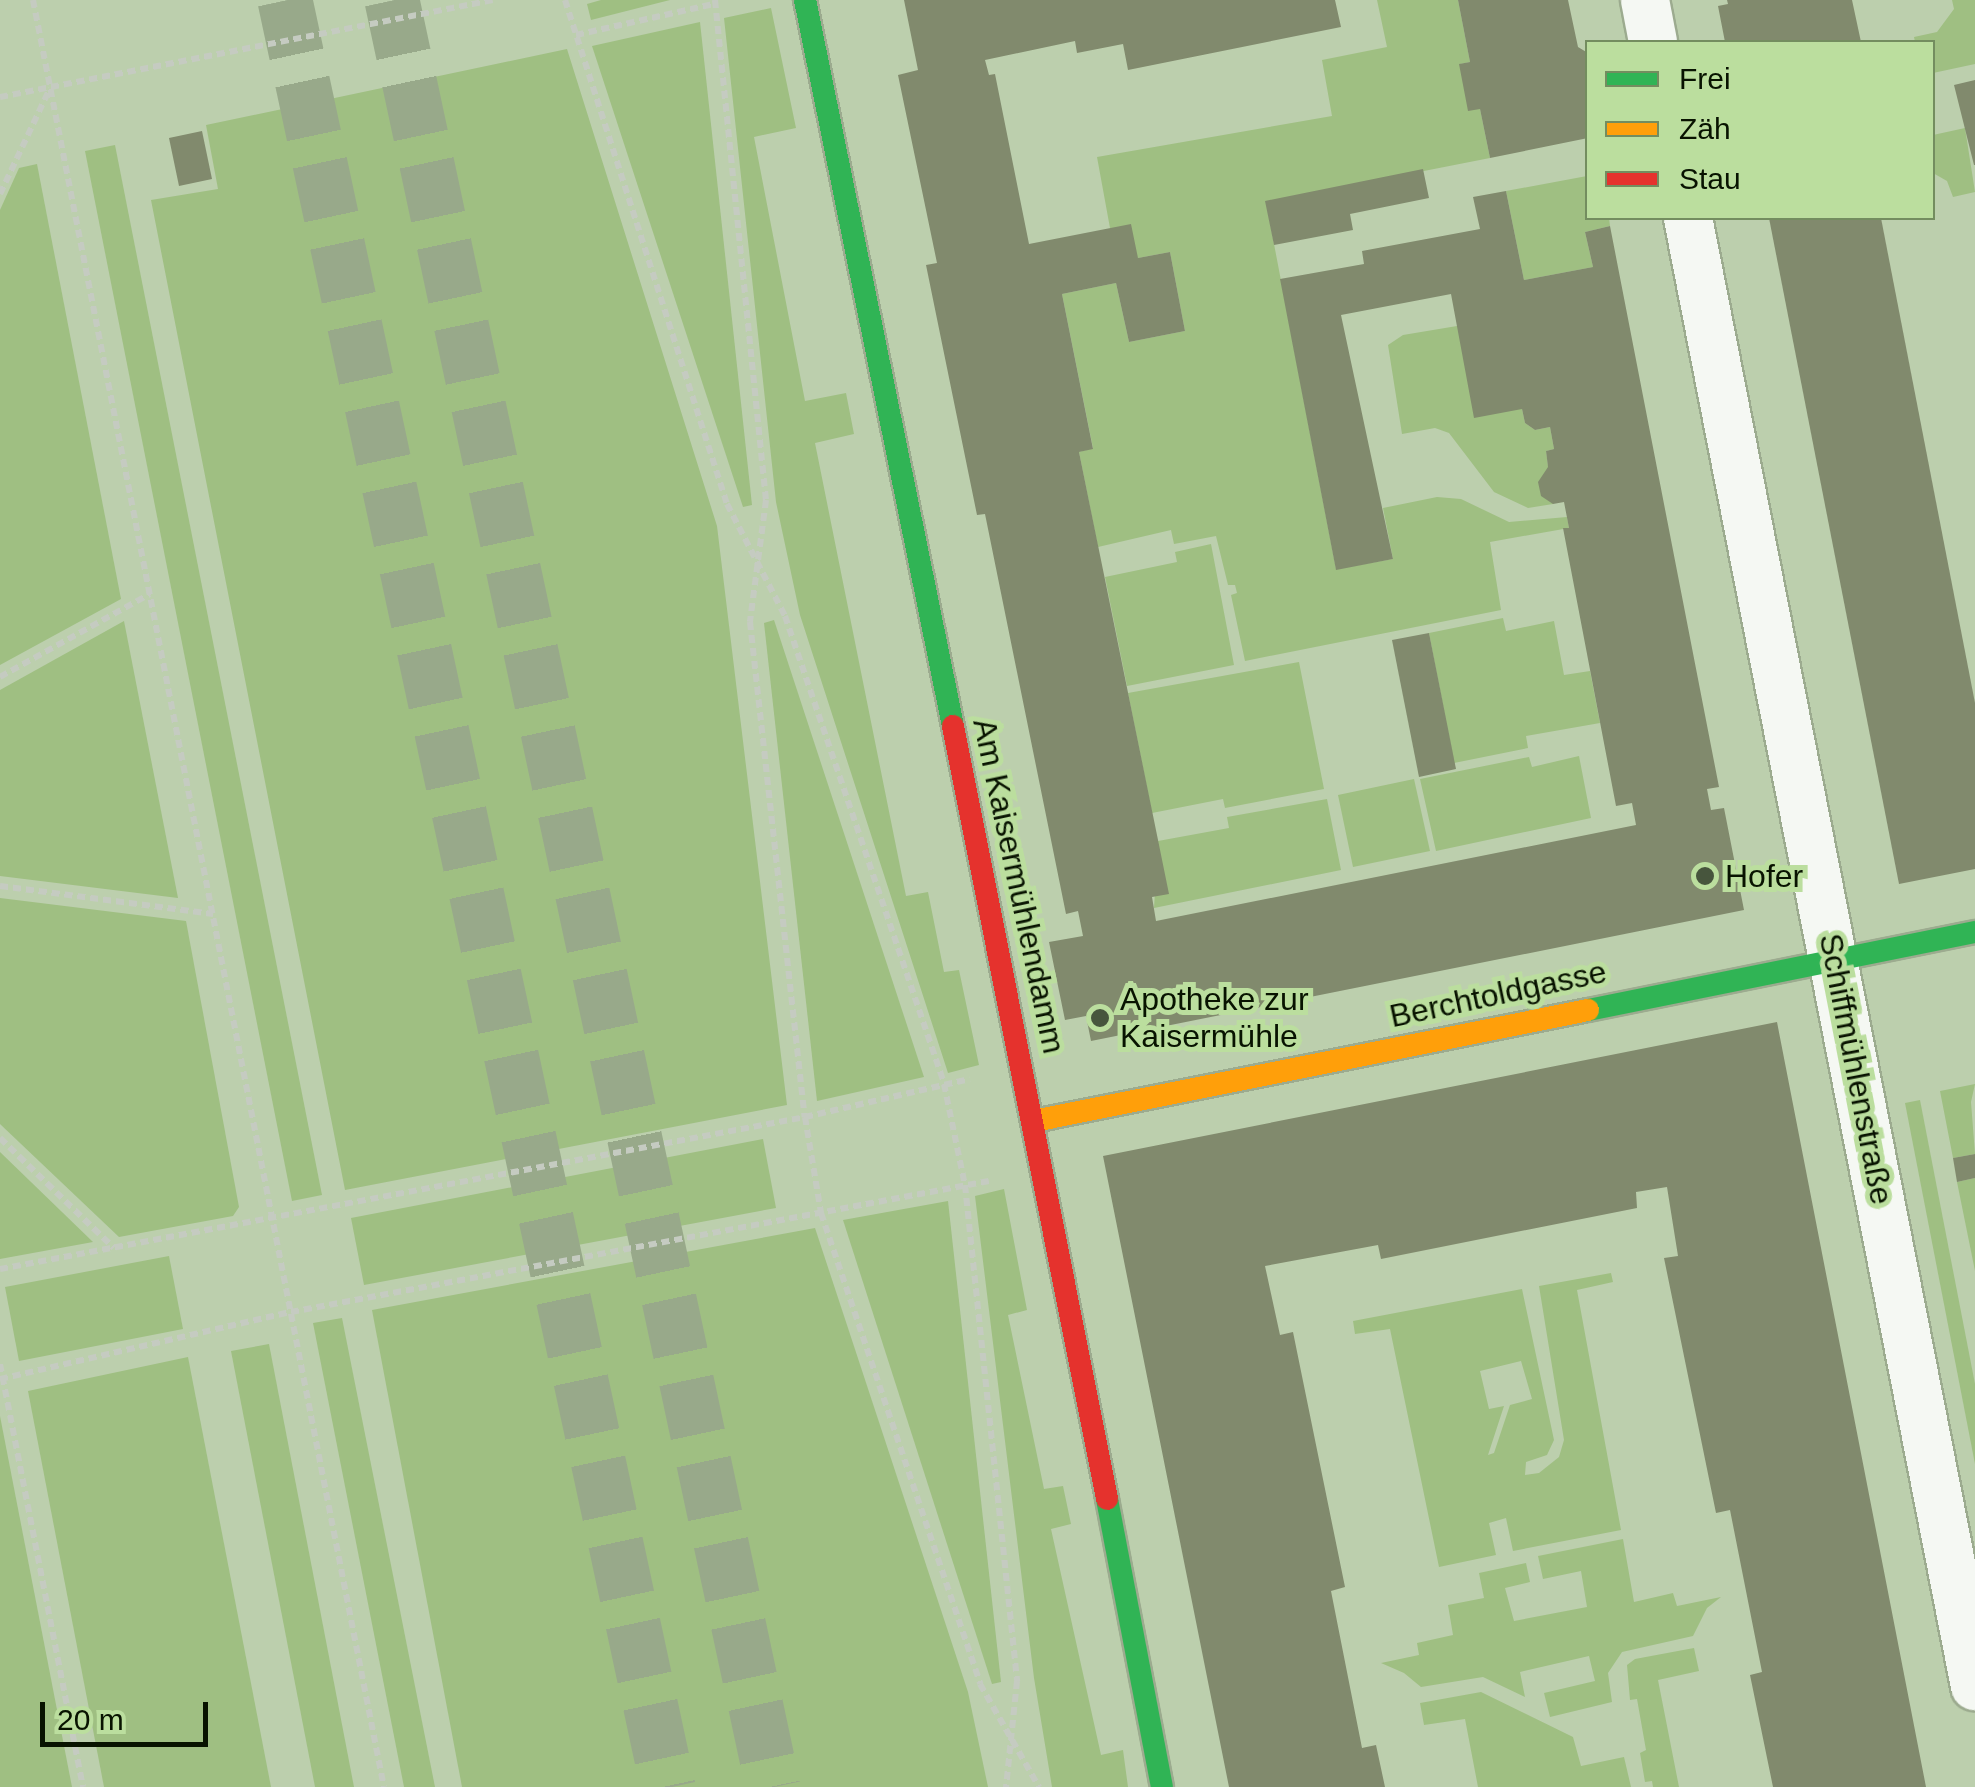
<!DOCTYPE html>
<html>
<head>
<meta charset="utf-8">
<style>
	body { margin:0 }
	#map { position:relative; width:1975px; height:1787px; overflow:hidden; background:#bccfad; font-family:Helvetica,sans-serif }
	div>[style] { position:absolute }
	.green>* { inset:0; background:#9fbf82 }
	.building>* { inset:0; background:#818a6d }
	.highway-tunnel>* { height:55px; margin-top:-27.5px; transform-origin:0; background:repeating-linear-gradient(90deg,#98a98a 0 55px,transparent 0 83px) }
	.path>* { height:6px; margin-top:-3px; transform-origin:0; background:repeating-linear-gradient(90deg,#c5cbc1 0 8px,transparent 0 13px) }
	.roads { filter:drop-shadow(2px 0 #9cab8f) drop-shadow(-2px 0 #9cab8f) drop-shadow(0 2px #9cab8f) drop-shadow(0 -2px #9cab8f) }
	.street>* { height:48px; margin:-24px; padding:0 24px; transform-origin:24px; border-radius:24px; background:#f5f8f3 }
	.fast>* { height:22px; margin:-11px; padding:0 11px; transform-origin:11px; border-radius:11px; background:#30b455 }
	.slow>* { height:22px; margin:-11px; padding:0 11px; transform-origin:11px; border-radius:11px; background:#ff9f0a }
	.jam>* { height:22px; margin:-11px; padding:0 11px; transform-origin:11px; border-radius:11px; background:#e5322d }
	.dots>* { width:28px; height:28px; translate:-50% -50%; box-sizing:border-box; border:5px solid #bbde9e; border-radius:50% }
	span { translate:-50% -50%; white-space:nowrap; text-align:center; line-height:1.15; -webkit-text-stroke:10px #bbde9e; paint-order:stroke }
	.poi-label { font-size:32px; color:#081300 }
	.left { translate:0 -50%; text-align:left }
	.street-label { font-size:32px; color:#081300 }
	.legend { position:absolute; left:1585px; top:40px; width:350px; height:180px; box-sizing:border-box; background:#bbde9e; border:2px solid #738d5f; margin:0; padding:12px 18px; list-style:none; font-size:30px; color:#081300 }
	.legend li { display:flex; align-items:center; gap:20px; height:50px }
	.legend b { width:50px; border:2px solid #738d5f }
	.scale { position:absolute; left:40px; top:1702px; width:168px; height:45px; box-sizing:border-box; border:5px solid #081300; border-top:0; padding-left:12px; font-size:30px; line-height:35px; white-space:nowrap; color:#081300; -webkit-text-stroke:8px #bbde9e; paint-order:stroke }
</style>
</head>
<body>
<div id="map">
	<div class="green">
		<i style="clip-path:polygon(601px 0,670px 0,591px 20px,587px 4px)"></i>
		<i style="clip-path:polygon(1377px 0,1458px 0,1470px 62px,1460px 64px,1480px 109px,1490px 158px,1266px 202px,1336px 569px,1393px 559px,1383px 508px,1437px 497px,1461px 499px,1509px 522px,1567px 517px,1569px 528px,1490px 542px,1501px 610px,1245px 661px,1231px 595px,1237px 593px,1235px 585px,1228px 585px,1216px 536px,1174px 544px,1171px 530px,1098px 547px,1079px 452px,1093px 448px,1062px 294px,1116px 283px,1129px 342px,1185px 331px,1170px 252px,1138px 258px,1110px 228px,1097px 157px,1332px 116px,1322px 60px,1387px 47px)"></i>
		<i style="clip-path:polygon(1952px 0,1975px 0,1975px 64px,1933px 73px,1932px 42px,1915px 42px,1914px 37px,1937px 32px,1954px 9px)"></i>
		<i style="clip-path:polygon(771px 8px,796px 128px,754px 137px,805px 401px,846px 393px,854px 434px,815px 443px,906px 896px,928px 892px,944px 972px,959px 970px,979px 1065px,948px 1073px,800px 615px,776px 502px,724px 18px)"></i>
		<i style="clip-path:polygon(700px 22px,752px 505px,743px 507px,592px 46px)"></i>
		<i style="clip-path:polygon(567px 49px,717px 526px,787px 1105px,345px 1190px,151px 200px,218px 189px,206px 125px)"></i>
		<i style="clip-path:polygon(1965px 128px,1975px 192px,1953px 197px,1947px 181px,1933px 173px,1933px 135px)"></i>
		<i style="clip-path:polygon(115px 145px,322px 1195px,292px 1201px,85px 151px)"></i>
		<i style="clip-path:polygon(37px 164px,121px 599px,0 665px,0 210px,19px 168px)"></i>
		<i style="clip-path:polygon(1587px 176px,1588px 218px,1609px 218px,1610px 226px,1585px 232px,1593px 267px,1524px 280px,1506px 191px)"></i>
		<i style="clip-path:polygon(1457px 326px,1522px 409px,1525px 423px,1535px 430px,1550px 427px,1554px 449px,1546px 451px,1553px 504px,1528px 508px,1494px 492px,1449px 433px,1435px 428px,1402px 434px,1388px 345px,1403px 335px)"></i>
		<i style="clip-path:polygon(1211px 544px,1234px 665px,1127px 686px,1105px 577px,1177px 562px,1175px 552px)"></i>
		<i style="clip-path:polygon(1503px 618px,1506px 631px,1554px 621px,1564px 675px,1590px 671px,1600px 723px,1526px 736px,1528px 748px,1454px 763px,1429px 633px)"></i>
		<i style="clip-path:polygon(774px 620px,924px 1077px,817px 1101px,764px 623px)"></i>
		<i style="clip-path:polygon(124px 621px,178px 898px,0 876px,0 690px)"></i>
		<i style="clip-path:polygon(1299px 662px,1324px 789px,1225px 808px,1223px 799px,1152px 813px,1128px 693px)"></i>
		<i style="clip-path:polygon(1579px 756px,1591px 818px,1436px 851px,1420px 779px,1529px 757px,1532px 767px)"></i>
		<i style="clip-path:polygon(1414px 779px,1430px 851px,1353px 867px,1338px 795px)"></i>
		<i style="clip-path:polygon(1327px 799px,1341px 870px,1154px 908px,1158px 841px,1229px 828px,1227px 817px)"></i>
		<i style="clip-path:polygon(0 898px,186px 921px,239px 1207px,233px 1216px,119px 1237px,0 1124px)"></i>
		<i style="clip-path:polygon(1975px 1084px,1971px 1102px,1975px 1154px,1953px 1158px,1940px 1091px)"></i>
		<i style="clip-path:polygon(1920px 1100px,1975px 1384px,1975px 1464px,1905px 1103px)"></i>
		<i style="clip-path:polygon(763px 1139px,776px 1208px,364px 1285px,351px 1218px)"></i>
		<i style="clip-path:polygon(0 1152px,93px 1242px,0 1259px)"></i>
		<i style="clip-path:polygon(1975px 1178px,1975px 1271px,1957px 1182px)"></i>
		<i style="clip-path:polygon(1004px 1189px,1027px 1310px,1008px 1315px,1044px 1489px,1063px 1486px,1071px 1524px,1051px 1529px,1101px 1755px,1123px 1750px,1128px 1787px,1052px 1787px,1034px 1678px,975px 1196px)"></i>
		<i style="clip-path:polygon(948px 1201px,1001px 1682px,992px 1684px,843px 1220px)"></i>
		<i style="clip-path:polygon(815px 1228px,968px 1692px,988px 1787px,462px 1787px,372px 1310px)"></i>
		<i style="clip-path:polygon(169px 1256px,183px 1329px,19px 1361px,5px 1287px)"></i>
		<i style="clip-path:polygon(evenodd,1611px 1273px,1613px 1282px,1577px 1290px,1621px 1530px,1513px 1551px,1506px 1518px,1489px 1523px,1496px 1555px,1439px 1567px,1390px 1329px,1355px 1334px,1353px 1321px,1522px 1289px,1554px 1440px,1547px 1455px,1526px 1462px,1525px 1475px,1539px 1473px,1559px 1457px,1564px 1440px,1539px 1286px,1611px 1273px,1521px 1361px,1532px 1399px,1510px 1405px,1494px 1453px,1488px 1455px,1504px 1406px,1489px 1409px,1480px 1371px,1521px 1361px)"></i>
		<i style="clip-path:polygon(342px 1318px,435px 1787px,404px 1787px,313px 1323px)"></i>
		<i style="clip-path:polygon(269px 1344px,354px 1787px,315px 1787px,231px 1351px)"></i>
		<i style="clip-path:polygon(188px 1357px,271px 1787px,104px 1787px,28px 1391px)"></i>
		<i style="clip-path:polygon(0 1416px,72px 1787px,0 1787px)"></i>
		<i style="clip-path:polygon(1623px 1539px,1634px 1602px,1673px 1593px,1677px 1606px,1721px 1597px,1707px 1608px,1693px 1636px,1622px 1652px,1608px 1673px,1612px 1702px,1550px 1717px,1544px 1693px,1595px 1681px,1589px 1656px,1520px 1672px,1525px 1697px,1483px 1677px,1421px 1687px,1404px 1673px,1381px 1663px,1419px 1655px,1417px 1643px,1453px 1635px,1448px 1605px,1484px 1598px,1479px 1573px,1526px 1563px,1530px 1582px,1505px 1588px,1514px 1621px,1587px 1607px,1581px 1571px,1543px 1579px,1538px 1556px)"></i>
		<i style="clip-path:polygon(1694px 1648px,1699px 1671px,1658px 1680px,1679px 1787px,1653px 1787px,1652px 1781px,1645px 1782px,1640px 1753px,1646px 1750px,1637px 1699px,1630px 1700px,1627px 1665px,1635px 1659px)"></i>
		<i style="clip-path:polygon(1481px 1692px,1573px 1737px,1581px 1766px,1624px 1757px,1631px 1787px,1478px 1787px,1465px 1719px,1424px 1725px,1420px 1703px)"></i>
	</div>
	<div class="building">
		<i style="clip-path:polygon(904px 0,1335px 0,1341px 27px,1128px 70px,1123px 44px,1077px 53px,1075px 41px,985px 60px,989px 75px,995px 74px,1029px 244px,1131px 224px,1138px 258px,1170px 252px,1185px 331px,1129px 342px,1116px 283px,1062px 294px,1093px 449px,1079px 452px,1169px 894px,1152px 897px,1156px 921px,1636px 825px,1632px 803px,1616px 806px,1563px 528px,1569px 528px,1564px 502px,1553px 504px,1541px 496px,1538px 482px,1548px 467px,1546px 451px,1554px 449px,1550px 427px,1535px 430px,1525px 423px,1522px 409px,1474px 418px,1451px 294px,1341px 315px,1393px 559px,1336px 570px,1280px 279px,1364px 264px,1362px 251px,1480px 229px,1473px 197px,1506px 191px,1524px 280px,1593px 267px,1585px 232px,1610px 226px,1719px 787px,1707px 789px,1711px 810px,1724px 808px,1744px 910px,1091px 1041px,1086px 1016px,1065px 1020px,1049px 942px,1083px 936px,1078px 911px,1066px 914px,985px 514px,977px 515px,926px 265px,937px 263px,898px 75px,918px 70px)"></i>
		<i style="clip-path:polygon(1458px 0,1568px 0,1578px 47px,1588px 53px,1588px 138px,1490px 158px,1480px 109px,1468px 111px,1459px 64px,1470px 62px)"></i>
		<i style="clip-path:polygon(1727px 0,1852px 0,1861px 42px,1725px 42px,1718px 6px,1728px 4px)"></i>
		<i style="clip-path:polygon(1975px 80px,1975px 165px,1974px 165px,1954px 85px)"></i>
		<i style="clip-path:polygon(202px 131px,212px 179px,179px 186px,169px 138px)"></i>
		<i style="clip-path:polygon(1423px 169px,1429px 198px,1350px 214px,1353px 230px,1274px 245px,1265px 201px)"></i>
		<i style="clip-path:polygon(1769px 218px,1881px 218px,1975px 703px,1975px 869px,1899px 884px)"></i>
		<i style="clip-path:polygon(1429px 633px,1456px 769px,1419px 777px,1392px 640px)"></i>
		<i style="clip-path:polygon(1777px 1022px,1926px 1787px,1773px 1787px,1750px 1675px,1762px 1672px,1730px 1510px,1716px 1513px,1664px 1258px,1678px 1256px,1667px 1187px,1636px 1192px,1637px 1208px,1381px 1259px,1378px 1245px,1265px 1266px,1280px 1335px,1293px 1332px,1345px 1587px,1331px 1591px,1362px 1748px,1376px 1745px,1385px 1787px,1229px 1787px,1103px 1156px)"></i>
		<i style="clip-path:polygon(1975px 1154px,1975px 1178px,1957px 1182px,1953px 1158px)"></i>
	</div>
	<div class="highway-tunnel">
		<i style="left:285px;top:0;width:1828px;rotate:77.9deg"></i>
		<i style="left:392px;top:0;width:1827px;rotate:77.96deg"></i>
	</div>
	<div class="path">
		<i style="left:33px;top:0;width:1821px;rotate:78.89deg"></i>
		<i style="left:565px;top:0;width:529px;rotate:72.18deg"></i>
		<i style="left:727px;top:504px;width:126px;rotate:62.6deg"></i>
		<i style="left:785px;top:616px;width:494px;rotate:71.2deg"></i>
		<i style="left:944px;top:1084px;width:103px;rotate:78.3deg"></i>
		<i style="left:965px;top:1185px;width:499px;rotate:84deg"></i>
		<i style="left:1017px;top:1681px;width:107px;rotate:95.9deg"></i>
		<i style="left:715px;top:0;width:503px;rotate:84.18deg"></i>
		<i style="left:766px;top:500px;width:123px;rotate:97.5deg"></i>
		<i style="left:750px;top:622px;width:498px;rotate:83.7deg"></i>
		<i style="left:805px;top:1117px;width:97px;rotate:80.5deg"></i>
		<i style="left:821px;top:1213px;width:497px;rotate:71.3deg"></i>
		<i style="left:980px;top:1684px;width:119px;rotate:60.2deg"></i>
		<i style="left:576px;top:35px;width:141px;rotate:-12.7deg"></i>
		<i style="left:0;top:97px;width:502px;rotate:-11.13deg"></i>
		<i style="left:0;top:194px;width:117px;rotate:-64.7deg"></i>
		<i style="left:0;top:677px;width:171px;rotate:-29deg"></i>
		<i style="left:0;top:886px;width:215px;rotate:7.5deg"></i>
		<i style="left:0;top:1138px;width:158px;rotate:44deg"></i>
		<i style="left:0;top:1269px;width:819px;rotate:-10.69deg"></i>
		<i style="left:805px;top:1117px;width:169px;rotate:-13deg"></i>
		<i style="left:0;top:1364px;width:431px;rotate:78.9deg"></i>
		<i style="left:0;top:1379px;width:299px;rotate:-13deg"></i>
		<i style="left:291px;top:1312px;width:710px;rotate:-10.63deg"></i>
	</div>
	<div class="roads">
		<div class="street">
			<i style="left:1645px;top:0;width:43px;rotate:79.2deg"></i>
			<i style="left:1688px;top:218px;width:1496px;rotate:78.94deg"></i>
		</div>
		<div class="fast">
			<i style="left:805px;top:0;width:741px;rotate:78.48deg"></i>
			<i style="left:1588px;top:1010px;width:395px;rotate:-11.4deg"></i>
			<i style="left:1107px;top:1499px;width:293px;rotate:79.2deg"></i>
		</div>
		<div class="slow">
			<i style="left:1034px;top:1121px;width:565px;rotate:-11.33deg"></i>
		</div>
		<div class="jam">
			<i style="left:953px;top:726px;width:788px;rotate:78.73deg"></i>
		</div>
	</div>
	<div class="dots">
		<i style="left:1705px;top:876px;background:#47553d"></i>
		<i style="left:1100px;top:1018px;background:#47553d"></i>
	</div>
	<div class="poi-label">
		<span class="left" style="left:1725px;top:876px">Hofer</span>
		<span class="left" style="left:1120px;top:1018px">Apotheke zur<br>Kaisermühle</span>
	</div>
	<div class="street-label">
		<span style="left:1019px;top:886px;rotate:78deg">Am Kaisermühlendamm</span>
		<span style="left:1498px;top:994px;rotate:-12deg">Berchtoldgasse</span>
		<span style="left:1856px;top:1069px;rotate:79deg">Schiffmühlenstraße</span>
	</div>
	<ul class="legend">
	<li><b style="height:12px;background:#30b455"></b>Frei</li>
	<li><b style="height:12px;background:#ff9f0a"></b>Zäh</li>
	<li><b style="height:12px;background:#e5322d"></b>Stau</li>
	</ul>
	<div class="scale">20 m</div>
</div>
</body>
</html>
